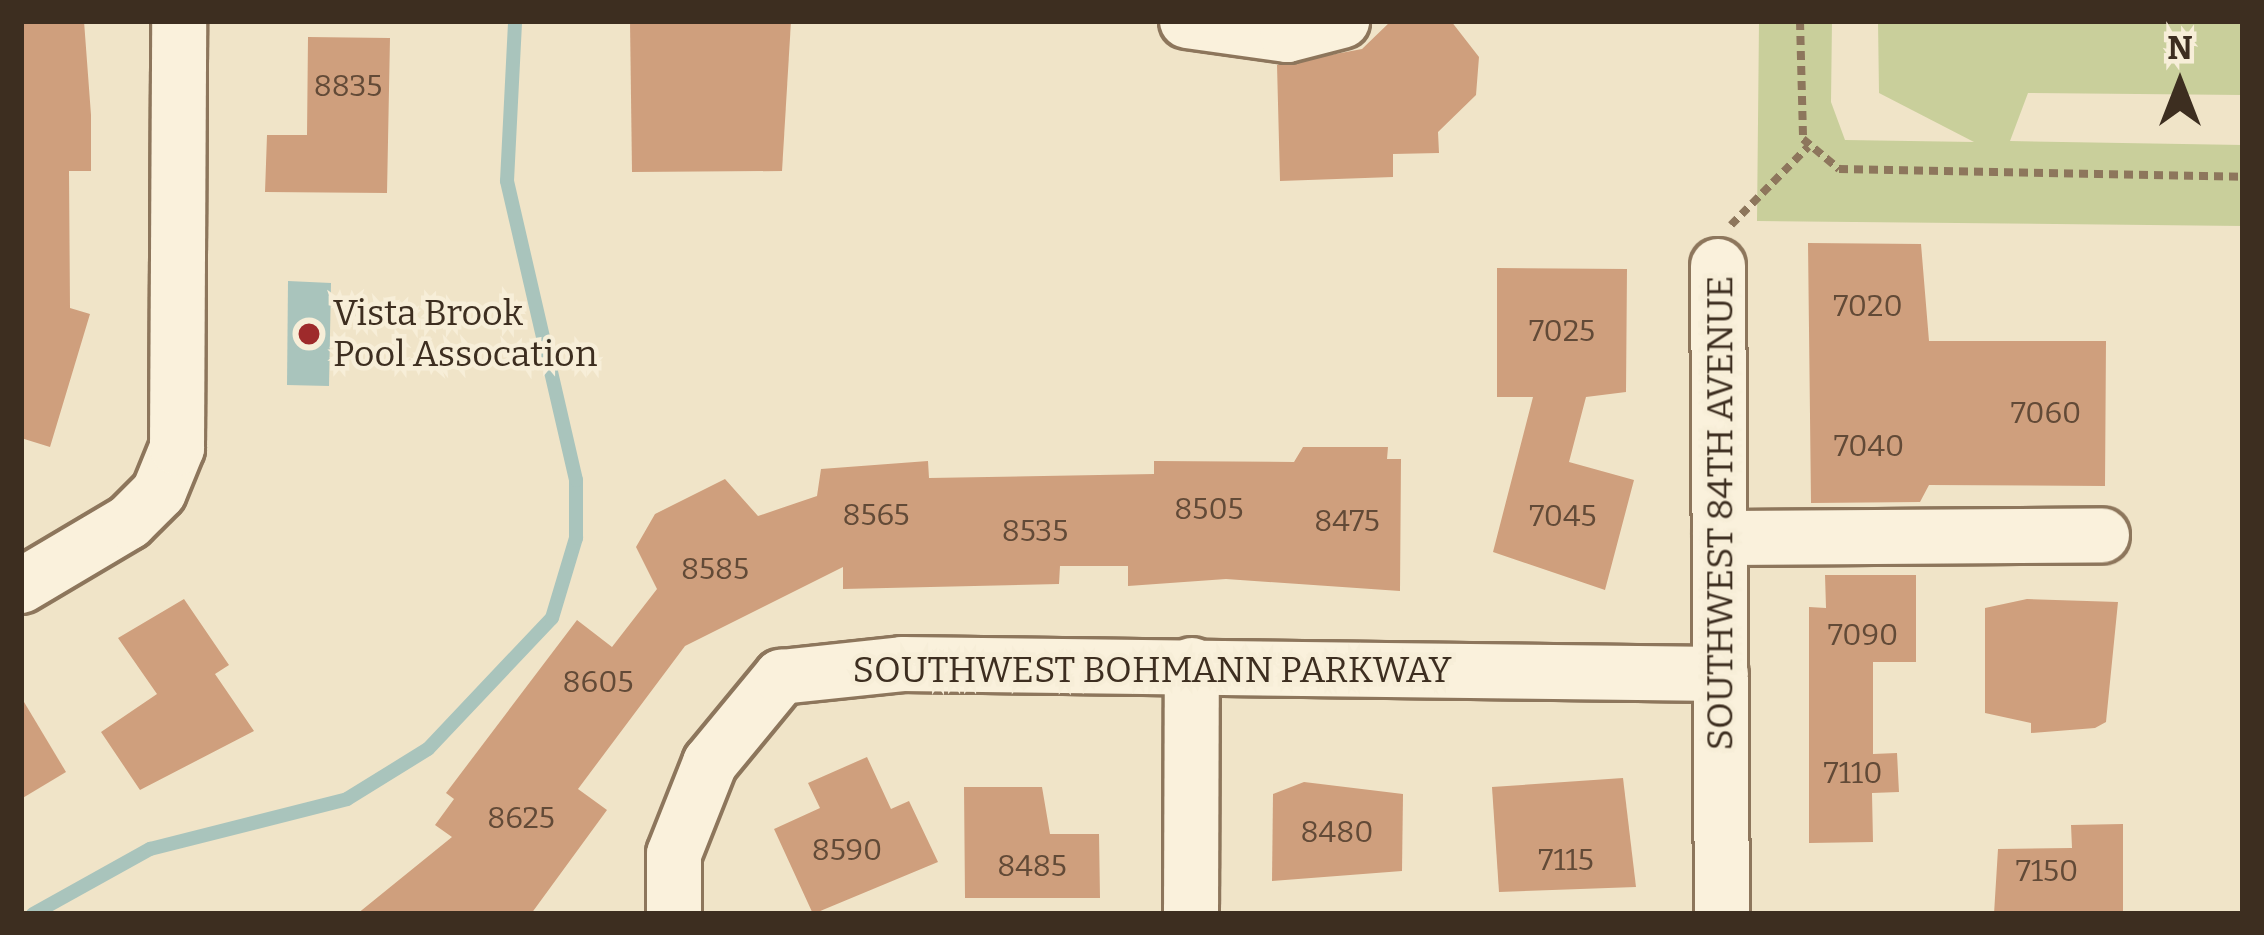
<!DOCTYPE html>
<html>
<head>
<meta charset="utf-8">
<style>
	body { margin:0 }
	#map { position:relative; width:2264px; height:935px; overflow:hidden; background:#f0e4c8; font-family:Bitter,serif }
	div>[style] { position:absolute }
	.green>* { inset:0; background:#c9cf9b }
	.water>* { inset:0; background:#a9c4bc }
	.stream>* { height:14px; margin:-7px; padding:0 7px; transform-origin:7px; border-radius:7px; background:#a9c4bc }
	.building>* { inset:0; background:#cf9f7d }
	.path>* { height:8px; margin-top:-4px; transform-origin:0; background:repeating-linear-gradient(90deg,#8d765c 0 9px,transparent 0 15px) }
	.roads { filter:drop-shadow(3px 0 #8d765c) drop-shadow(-3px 0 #8d765c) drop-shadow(0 3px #8d765c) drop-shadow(0 -3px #8d765c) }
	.minor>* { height:54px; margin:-27px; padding:0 27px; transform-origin:27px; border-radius:27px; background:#faf1dc }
	.dots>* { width:33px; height:33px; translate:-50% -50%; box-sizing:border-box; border:6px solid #f7eed8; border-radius:50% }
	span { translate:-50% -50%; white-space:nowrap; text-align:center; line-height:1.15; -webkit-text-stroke:9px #f7eed8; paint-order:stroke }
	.number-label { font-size:30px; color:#624a37 }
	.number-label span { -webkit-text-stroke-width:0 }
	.poi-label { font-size:36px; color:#3d2e20 }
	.left { translate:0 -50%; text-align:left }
	.street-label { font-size:36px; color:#3d2e20 }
	.frame { position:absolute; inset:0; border:24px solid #3d2e20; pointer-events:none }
	.north { position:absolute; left:2120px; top:24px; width:120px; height:120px; -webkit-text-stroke:9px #f7eed8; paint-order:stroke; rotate:0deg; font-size:33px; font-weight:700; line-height:48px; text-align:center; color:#3d2e20 }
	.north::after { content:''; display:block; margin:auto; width:42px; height:54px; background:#3d2e20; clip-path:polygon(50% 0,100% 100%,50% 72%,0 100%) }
</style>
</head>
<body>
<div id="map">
	<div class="green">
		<i style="clip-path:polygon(1759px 21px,1832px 21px,1831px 102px,1845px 140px,1974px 142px,1879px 93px,1878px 21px,2243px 21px,2243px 95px,2028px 93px,2010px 141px,2243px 145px,2243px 226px,1757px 221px)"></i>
	</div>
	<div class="water">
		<i style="clip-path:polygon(288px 281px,331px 283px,329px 386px,287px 385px)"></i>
	</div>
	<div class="stream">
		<i style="left:33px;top:914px;width:134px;rotate:-29.1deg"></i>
		<i style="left:150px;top:849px;width:203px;rotate:-14.2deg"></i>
		<i style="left:347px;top:799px;width:95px;rotate:-31.7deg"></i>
		<i style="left:428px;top:749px;width:180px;rotate:-46.6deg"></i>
		<i style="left:552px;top:618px;width:84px;rotate:-73.3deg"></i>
		<i style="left:576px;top:538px;width:58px;rotate:-90deg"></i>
		<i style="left:576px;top:480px;width:307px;rotate:-103deg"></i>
		<i style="left:507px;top:181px;width:160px;rotate:-87.1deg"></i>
	</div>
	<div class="building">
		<i style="clip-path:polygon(21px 21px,84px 21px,91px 115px,91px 171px,69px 171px,70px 308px,90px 314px,50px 447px,21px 438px)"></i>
		<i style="clip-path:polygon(630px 21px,791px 21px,782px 171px,632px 172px)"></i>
		<i style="clip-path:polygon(1391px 21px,1451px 21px,1479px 57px,1476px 95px,1438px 132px,1439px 153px,1393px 154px,1393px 177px,1280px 181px,1277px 65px,1362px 49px)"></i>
		<i style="clip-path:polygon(308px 37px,390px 38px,387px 193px,265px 192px,267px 135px,307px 135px)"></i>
		<i style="clip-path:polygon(1808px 243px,1921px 244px,1929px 341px,2106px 341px,2105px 486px,1929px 485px,1920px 502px,1811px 503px)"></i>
		<i style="clip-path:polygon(1497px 268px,1627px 269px,1626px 392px,1586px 397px,1569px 462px,1634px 480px,1605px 590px,1493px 552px,1533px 397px,1497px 397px)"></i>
		<i style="clip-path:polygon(1303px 447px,1388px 447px,1387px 459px,1401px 459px,1400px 591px,1226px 579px,1128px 586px,1128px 566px,1060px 566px,1059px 584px,843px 589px,843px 567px,685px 646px,578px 789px,607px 810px,531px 914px,357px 914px,452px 837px,435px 825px,454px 799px,446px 793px,577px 620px,612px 647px,657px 589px,636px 547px,655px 514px,725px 479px,758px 516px,817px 496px,821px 469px,928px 461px,929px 478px,1154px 474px,1154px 461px,1294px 462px)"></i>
		<i style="clip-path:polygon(1825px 575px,1916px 575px,1916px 662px,1873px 662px,1873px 754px,1897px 753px,1899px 792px,1872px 793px,1873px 842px,1809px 843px,1809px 607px,1826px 608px)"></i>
		<i style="clip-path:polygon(184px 599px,229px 665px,215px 674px,254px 731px,140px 790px,101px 732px,157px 694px,118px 638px)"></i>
		<i style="clip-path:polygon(2027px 599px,2118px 602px,2106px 722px,2095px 728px,2031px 733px,2031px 723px,1985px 713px,1985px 608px)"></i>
		<i style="clip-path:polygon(21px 697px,66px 772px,21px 799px)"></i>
		<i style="clip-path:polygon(867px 757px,891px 809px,909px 801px,938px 862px,813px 914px,774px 829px,820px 808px,808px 783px)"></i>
		<i style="clip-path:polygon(1623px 778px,1636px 887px,1499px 892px,1492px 787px)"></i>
		<i style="clip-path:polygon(1304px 782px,1403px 794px,1402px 871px,1272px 881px,1273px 794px)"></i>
		<i style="clip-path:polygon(964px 787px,1042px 787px,1050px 834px,1099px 834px,1100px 898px,965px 898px)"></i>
		<i style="clip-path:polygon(2123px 824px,2123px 914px,1994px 914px,1998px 849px,2072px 848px,2071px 825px)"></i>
	</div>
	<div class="path">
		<i style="left:1800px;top:21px;width:118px;rotate:88.5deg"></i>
		<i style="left:1803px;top:139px;width:47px;rotate:39.8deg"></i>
		<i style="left:1839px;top:169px;width:404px;rotate:1.1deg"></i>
		<i style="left:1731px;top:225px;width:110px;rotate:-45.4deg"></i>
	</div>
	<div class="roads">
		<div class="minor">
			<i style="left:1187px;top:21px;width:101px;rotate:8deg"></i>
			<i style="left:1287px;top:35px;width:57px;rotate:-14.3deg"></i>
			<i style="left:1718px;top:266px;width:648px;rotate:89.65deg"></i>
			<i style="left:1720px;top:538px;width:382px;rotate:-0.4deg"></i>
			<i style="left:21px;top:586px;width:126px;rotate:-30.7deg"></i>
			<i style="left:129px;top:522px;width:42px;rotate:-45deg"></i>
			<i style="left:159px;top:492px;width:48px;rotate:-67.8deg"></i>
			<i style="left:177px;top:448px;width:427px;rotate:-89.7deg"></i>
			<i style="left:674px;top:914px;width:60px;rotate:-90deg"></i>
			<i style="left:674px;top:854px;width:98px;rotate:-68.4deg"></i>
			<i style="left:710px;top:763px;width:112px;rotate:-50.5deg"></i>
			<i style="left:781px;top:677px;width:122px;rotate:-6.1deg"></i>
			<i style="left:902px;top:664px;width:819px;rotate:0.7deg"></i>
			<i style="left:1191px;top:914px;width:249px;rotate:-89.8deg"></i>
		</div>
	</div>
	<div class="dots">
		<i style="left:309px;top:334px;background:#9e2a2b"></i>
	</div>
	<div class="number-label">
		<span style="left:348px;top:86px">8835</span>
		<span style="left:1868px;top:306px">7020</span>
		<span style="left:1562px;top:331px">7025</span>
		<span style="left:2046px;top:413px">7060</span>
		<span style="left:1869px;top:446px">7040</span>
		<span style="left:1209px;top:509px">8505</span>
		<span style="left:876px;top:515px">8565</span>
		<span style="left:1563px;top:516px">7045</span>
		<span style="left:1347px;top:521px">8475</span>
		<span style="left:1035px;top:531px">8535</span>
		<span style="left:715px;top:569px">8585</span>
		<span style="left:1863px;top:635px">7090</span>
		<span style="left:598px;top:682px">8605</span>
		<span style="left:1853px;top:773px">7110</span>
		<span style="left:521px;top:818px">8625</span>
		<span style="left:1337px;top:832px">8480</span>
		<span style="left:847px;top:850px">8590</span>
		<span style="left:1566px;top:860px">7115</span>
		<span style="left:1032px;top:866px">8485</span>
		<span style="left:2047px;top:871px">7150</span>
	</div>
	<div class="poi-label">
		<span class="left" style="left:333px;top:334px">Vista Brook<br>Pool Assocation</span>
	</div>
	<div class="street-label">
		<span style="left:1721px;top:513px;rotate:-90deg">SOUTHWEST 84TH AVENUE</span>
		<span style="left:1152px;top:671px">SOUTHWEST BOHMANN PARKWAY</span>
	</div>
	<div class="frame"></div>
	<div class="north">N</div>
</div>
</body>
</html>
